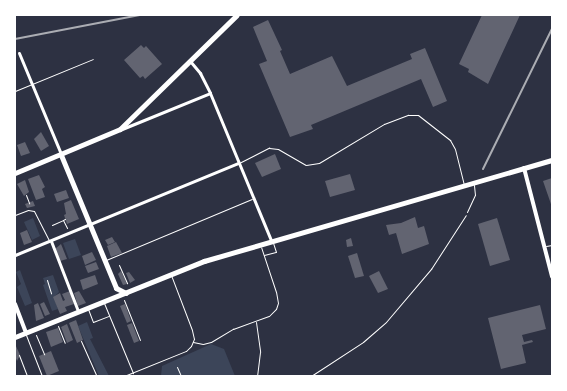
<!DOCTYPE html>
<html>
<head>
<meta charset="utf-8">
<style>
	body { margin:0 }
	#map { position:relative; width:567px; height:391px; overflow:hidden; background:#2d3142; font-family:"Zilla Slab",serif }
	div>[style] { position:absolute }
	.green>* { inset:0; background:#3c4559 }
	.building>* { inset:0; background:#626471 }
	.path>* { height:1px; margin:-0.5px; padding:0 0.5px; transform-origin:0.5px; border-radius:0.5px; background:#fff }
	.service>* { height:1px; margin:-0.5px; padding:0 0.5px; transform-origin:0.5px; border-radius:0.5px; background:#fff }
	.minor>* { height:3px; margin:-1.5px; padding:0 1.5px; transform-origin:1.5px; border-radius:1.5px; background:#fff }
	.tertiary>* { height:4px; margin:-2px; padding:0 2px; transform-origin:2px; border-radius:2px; background:#fff }
	.primary>* { height:5px; margin:-2.5px; padding:0 2.5px; transform-origin:2.5px; border-radius:2.5px; background:#fff }
	.rail>* { height:2px; margin:-1px; padding:0 1px; transform-origin:1px; border-radius:1px; background:#abadb3 }
	span { translate:-50% -50%; white-space:nowrap; text-align:center; line-height:1.15; -webkit-text-stroke:4px #fff; paint-order:stroke }
	.frame { position:absolute; inset:0; border:16px solid #fff; pointer-events:none }
</style>
</head>
<body>
<div id="map">
	<div class="green">
		<i style="clip-path:polygon(33px 218px,40px 236px,32px 240px,24px 222px)"></i>
		<i style="clip-path:polygon(75px 239px,81px 255px,69px 259px,63px 243px)"></i>
		<i style="clip-path:polygon(20px 270px,32px 303px,25px 306px,17px 287px,21px 284px,16px 272px)"></i>
		<i style="clip-path:polygon(53px 275px,59px 292px,54px 297px,58px 309px,52px 311px,43px 285px,45px 284px,43px 278px)"></i>
		<i style="clip-path:polygon(87px 322px,93px 338px,90px 339px,109px 376px,99px 376px,78px 326px)"></i>
		<i style="clip-path:polygon(211px 344px,224px 349px,235px 376px,161px 376px,162px 366px)"></i>
	</div>
	<div class="building">
		<i style="clip-path:polygon(482px 15px,520px 15px,488px 84px,468px 72px,469px 69px,459px 64px)"></i>
		<i style="clip-path:polygon(268px 20px,282px 50px,280px 51px,290px 74px,332px 56px,347px 86px,412px 59px,410px 54px,425px 48px,447px 101px,433px 107px,421px 79px,311px 125px,313px 129px,290px 137px,259px 64px,267px 61px,253px 27px)"></i>
		<i style="clip-path:polygon(141px 45px,144px 48px,146px 46px,162px 64px,145px 79px,143px 76px,140px 78px,124px 60px)"></i>
		<i style="clip-path:polygon(41px 132px,49px 146px,41px 151px,34px 139px)"></i>
		<i style="clip-path:polygon(25px 142px,30px 153px,21px 156px,17px 145px)"></i>
		<i style="clip-path:polygon(275px 154px,281px 169px,262px 177px,255px 163px)"></i>
		<i style="clip-path:polygon(350px 174px,355px 190px,330px 197px,325px 181px)"></i>
		<i style="clip-path:polygon(39px 175px,45px 187px,42px 189px,45px 197px,36px 200px,28px 179px)"></i>
		<i style="clip-path:polygon(552px 178px,552px 207px,543px 181px)"></i>
		<i style="clip-path:polygon(25px 180px,29px 192px,24px 196px,17px 184px)"></i>
		<i style="clip-path:polygon(66px 190px,69px 198px,57px 202px,54px 194px)"></i>
		<i style="clip-path:polygon(71px 200px,79px 219px,67px 224px,64px 215px,66px 214px,64px 203px)"></i>
		<i style="clip-path:polygon(33px 201px,35px 206px,27px 208px,25px 204px)"></i>
		<i style="clip-path:polygon(415px 217px,418px 228px,424px 226px,429px 244px,402px 254px,396px 233px,389px 235px,386px 225px,401px 223px)"></i>
		<i style="clip-path:polygon(497px 218px,510px 260px,490px 266px,478px 224px)"></i>
		<i style="clip-path:polygon(27px 230px,32px 242px,24px 245px,20px 233px)"></i>
		<i style="clip-path:polygon(112px 237px,115px 242px,108px 245px,105px 240px)"></i>
		<i style="clip-path:polygon(351px 238px,353px 246px,347px 247px,346px 240px)"></i>
		<i style="clip-path:polygon(116px 242px,122px 253px,111px 257px,107px 246px)"></i>
		<i style="clip-path:polygon(61px 244px,67px 259px,60px 261px,55px 249px)"></i>
		<i style="clip-path:polygon(92px 252px,96px 260px,85px 265px,82px 256px)"></i>
		<i style="clip-path:polygon(357px 253px,364px 276px,355px 278px,348px 256px)"></i>
		<i style="clip-path:polygon(96px 262px,99px 269px,88px 273px,85px 266px)"></i>
		<i style="clip-path:polygon(121px 271px,127px 284px,123px 285px,118px 274px)"></i>
		<i style="clip-path:polygon(379px 271px,388px 289px,378px 293px,369px 276px)"></i>
		<i style="clip-path:polygon(129px 272px,135px 280px,130px 283px,126px 273px)"></i>
		<i style="clip-path:polygon(95px 275px,98px 284px,83px 290px,80px 280px)"></i>
		<i style="clip-path:polygon(70px 291px,74px 304px,65px 307px,67px 311px,60px 314px,53px 297px,60px 293px,63px 301px,65px 300px,62px 294px)"></i>
		<i style="clip-path:polygon(79px 291px,86px 303px,78px 306px,74px 293px)"></i>
		<i style="clip-path:polygon(44px 302px,50px 314px,45px 316px,40px 304px)"></i>
		<i style="clip-path:polygon(38px 303px,44px 318px,36px 321px,34px 305px)"></i>
		<i style="clip-path:polygon(125px 304px,131px 321px,127px 323px,120px 306px)"></i>
		<i style="clip-path:polygon(540px 305px,546px 329px,522px 335px,524px 342px,532px 340px,533px 342px,522px 345px,526px 363px,501px 369px,488px 318px)"></i>
		<i style="clip-path:polygon(76px 320px,83px 340px,77px 343px,69px 323px)"></i>
		<i style="clip-path:polygon(132px 323px,139px 341px,134px 343px,127px 325px)"></i>
		<i style="clip-path:polygon(67px 324px,73px 340px,67px 343px,61px 327px)"></i>
		<i style="clip-path:polygon(58px 328px,63px 342px,51px 347px,46px 332px)"></i>
		<i style="clip-path:polygon(15px 344px,20px 355px,17px 361px,15px 356px)"></i>
		<i style="clip-path:polygon(51px 351px,59px 371px,47px 376px,39px 356px)"></i>
	</div>
	<div class="path">
		<i style="left:26px;top:195px;width:9px;rotate:69deg"></i>
		<i style="left:65px;top:219px;width:2px;rotate:153deg"></i>
		<i style="left:63px;top:220px;width:9px;rotate:63deg"></i>
		<i style="left:52px;top:225px;width:12px;rotate:-24deg"></i>
		<i style="left:119px;top:265px;width:20px;rotate:66deg"></i>
		<i style="left:47px;top:280px;width:14px;rotate:73deg"></i>
		<i style="left:124px;top:300px;width:43px;rotate:68.2deg"></i>
		<i style="left:58px;top:326px;width:18px;rotate:68deg"></i>
		<i style="left:36px;top:335px;width:21px;rotate:67deg"></i>
		<i style="left:81px;top:341px;width:37px;rotate:66deg"></i>
		<i style="left:19px;top:355px;width:22px;rotate:69deg"></i>
		<i style="left:311px;top:376px;width:62px;rotate:-33.2deg"></i>
		<i style="left:363px;top:342px;width:30px;rotate:-41deg"></i>
		<i style="left:386px;top:322px;width:70px;rotate:-49.7deg"></i>
		<i style="left:431px;top:269px;width:64px;rotate:-57.1deg"></i>
	</div>
	<div class="service">
		<i style="left:15px;top:91px;width:84px;rotate:-22.3deg"></i>
		<i style="left:239px;top:163px;width:34px;rotate:-27deg"></i>
		<i style="left:269px;top:148px;width:9px;rotate:6deg"></i>
		<i style="left:278px;top:149px;width:32px;rotate:30deg"></i>
		<i style="left:306px;top:165px;width:13px;rotate:-9deg"></i>
		<i style="left:319px;top:163px;width:76px;rotate:-31deg"></i>
		<i style="left:384px;top:124px;width:26px;rotate:-21deg"></i>
		<i style="left:408px;top:115px;width:10px"></i>
		<i style="left:418px;top:115px;width:41px;rotate:38deg"></i>
		<i style="left:450px;top:140px;width:10px;rotate:61deg"></i>
		<i style="left:455px;top:149px;width:36px;rotate:76deg"></i>
		<i style="left:467px;top:212px;width:19px;rotate:-65deg"></i>
		<i style="left:475px;top:195px;width:10px;rotate:-96deg"></i>
		<i style="left:15px;top:215px;width:14px;rotate:-21deg"></i>
		<i style="left:28px;top:210px;width:6px;rotate:9deg"></i>
		<i style="left:34px;top:211px;width:34px;rotate:63deg"></i>
		<i style="left:546px;top:246px;width:6px;rotate:-9deg"></i>
		<i style="left:264px;top:255px;width:12px;rotate:-14deg"></i>
		<i style="left:276px;top:252px;width:9px;rotate:-108deg"></i>
		<i style="left:106px;top:260px;width:158px;rotate:-22.7deg"></i>
		<i style="left:104px;top:303px;width:76px;rotate:67.5deg"></i>
		<i style="left:88px;top:309px;width:14px;rotate:69deg"></i>
		<i style="left:93px;top:322px;width:17px;rotate:-21deg"></i>
		<i style="left:256px;top:322px;width:30px;rotate:82deg"></i>
		<i style="left:260px;top:352px;width:24px;rotate:97deg"></i>
		<i style="left:26px;top:335px;width:44px;rotate:68.7deg"></i>
		<i style="left:193px;top:342px;width:10px;rotate:11deg"></i>
		<i style="left:203px;top:344px;width:8px;rotate:-14deg"></i>
		<i style="left:211px;top:342px;width:26px;rotate:-31deg"></i>
		<i style="left:233px;top:329px;width:38px;rotate:-20deg"></i>
		<i style="left:269px;top:316px;width:10px;rotate:-45deg"></i>
		<i style="left:276px;top:309px;width:6px;rotate:-72deg"></i>
		<i style="left:278px;top:303px;width:11px;rotate:-100deg"></i>
		<i style="left:276px;top:292px;width:47px;rotate:-108.4deg"></i>
		<i style="left:177px;top:367px;width:10px;rotate:66deg"></i>
		<i style="left:124px;top:376px;width:67px;rotate:-22deg"></i>
		<i style="left:186px;top:351px;width:7px;rotate:-45deg"></i>
		<i style="left:191px;top:346px;width:8px;rotate:-67deg"></i>
		<i style="left:194px;top:339px;width:9px;rotate:-103deg"></i>
		<i style="left:192px;top:330px;width:59px;rotate:-110.9deg"></i>
	</div>
	<div class="minor">
		<i style="left:19px;top:53px;width:109px;rotate:67.4deg"></i>
		<i style="left:190px;top:61px;width:16px;rotate:50deg"></i>
		<i style="left:200px;top:73px;width:22px;rotate:63deg"></i>
		<i style="left:210px;top:93px;width:159px;rotate:67.5deg"></i>
		<i style="left:122px;top:129px;width:95px;rotate:-22.2deg"></i>
		<i style="left:51px;top:241px;width:75px;rotate:68.9deg"></i>
		<i style="left:15px;top:255px;width:241px;rotate:-22.4deg"></i>
	</div>
	<div class="tertiary">
		<i style="left:524px;top:168px;width:112px;rotate:75.5deg"></i>
		<i style="left:15px;top:304px;width:31px;rotate:69deg"></i>
	</div>
	<div class="primary">
		<i style="left:61px;top:155px;width:144px;rotate:67.5deg"></i>
		<i style="left:116px;top:288px;width:11px;rotate:27deg"></i>
		<i style="left:15px;top:173px;width:114px;rotate:-22.7deg"></i>
		<i style="left:120px;top:129px;width:163px;rotate:-44.3deg"></i>
		<i style="left:15px;top:337px;width:204px;rotate:-21.9deg"></i>
		<i style="left:204px;top:261px;width:362px;rotate:-16.2deg"></i>
	</div>
	<div class="rail">
		<i style="left:15px;top:39px;width:127px;rotate:-10.9deg"></i>
		<i style="left:483px;top:169px;width:156px;rotate:-63.8deg"></i>
	</div>
	<div class="frame"></div>
</div>
</body>
</html>
